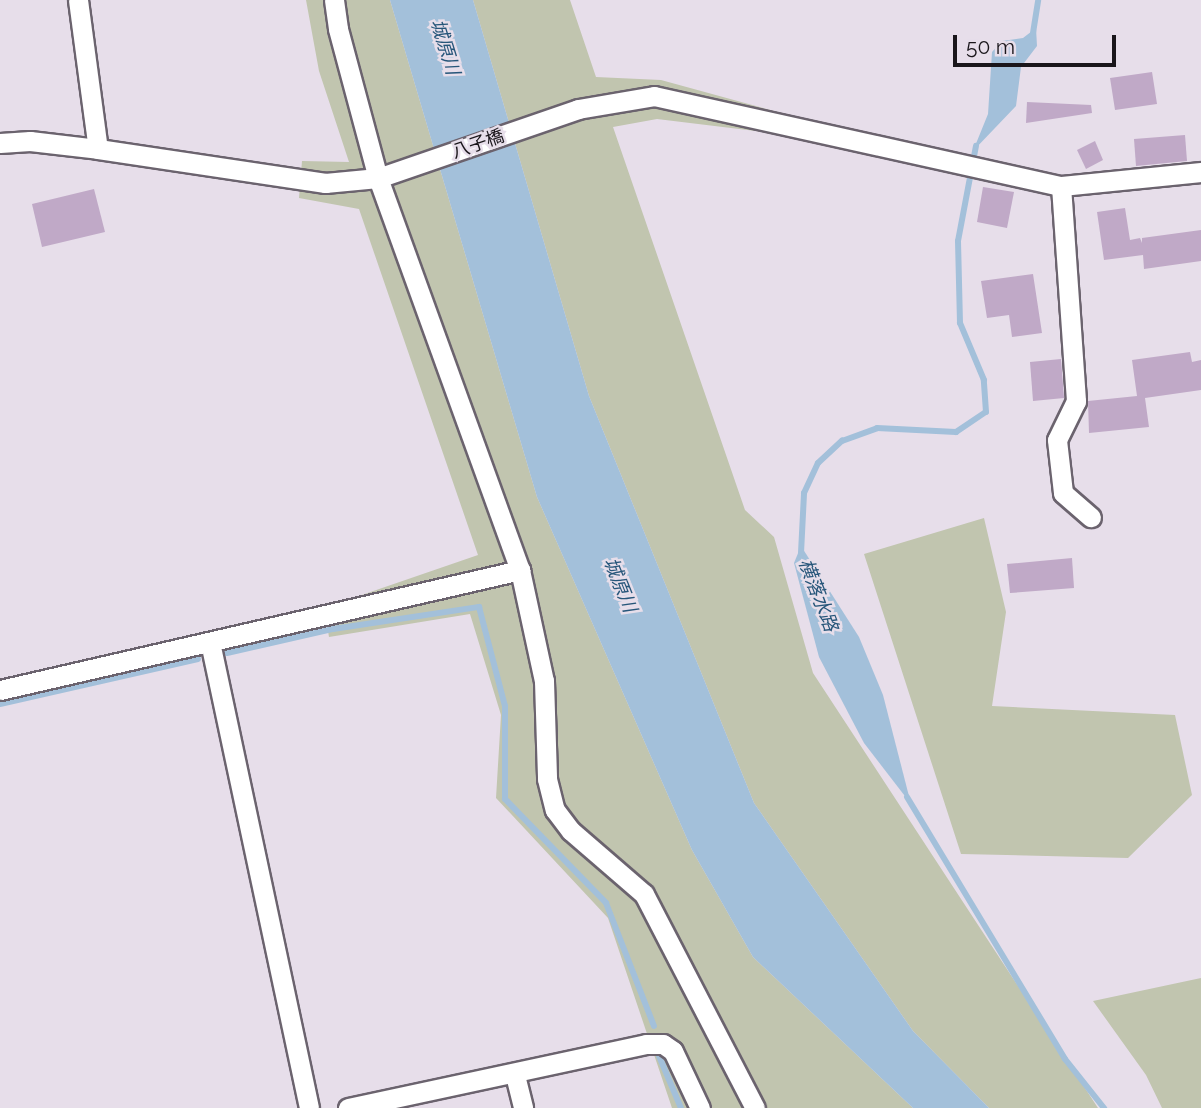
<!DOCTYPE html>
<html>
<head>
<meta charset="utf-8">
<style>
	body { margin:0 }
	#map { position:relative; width:1201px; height:1108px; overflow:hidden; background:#e7deea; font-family:Raleway,"Noto Sans JP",sans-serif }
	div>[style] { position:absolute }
	.green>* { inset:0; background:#c1c5af }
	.water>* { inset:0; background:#a3c0da }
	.stream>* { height:6px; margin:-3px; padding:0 3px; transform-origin:3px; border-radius:3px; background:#a3c0da }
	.building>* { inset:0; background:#c0a9c7 }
	.roads { filter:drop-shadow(2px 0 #6b636e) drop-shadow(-2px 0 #6b636e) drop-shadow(0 2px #6b636e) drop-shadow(0 -2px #6b636e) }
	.minor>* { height:19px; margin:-9.5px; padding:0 9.5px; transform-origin:9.5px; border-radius:9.5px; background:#fff }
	span { translate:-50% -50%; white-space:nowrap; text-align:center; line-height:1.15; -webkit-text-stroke:5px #e7deea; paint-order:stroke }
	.street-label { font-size:18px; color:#1a161b }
	.water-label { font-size:19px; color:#27567a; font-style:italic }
	.scale { position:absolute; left:953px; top:35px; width:163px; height:32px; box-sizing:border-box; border:4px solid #1a161b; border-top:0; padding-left:9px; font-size:21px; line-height:24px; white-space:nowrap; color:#1a161b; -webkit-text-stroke:5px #e7deea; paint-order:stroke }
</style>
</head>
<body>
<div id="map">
	<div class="green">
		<i style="clip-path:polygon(306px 0,390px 0,537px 497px,692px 850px,753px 957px,913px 1108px,672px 1108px,608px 918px,496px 798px,501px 715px,470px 614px,329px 637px,324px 608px,478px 555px,359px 209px,299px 198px,302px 161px,349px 162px,319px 71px)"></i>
		<i style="clip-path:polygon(473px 0,570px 0,596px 77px,661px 80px,785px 114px,780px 134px,657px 119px,613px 127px,745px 510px,774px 537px,813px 673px,1098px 1108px,989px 1108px,913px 1031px,754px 803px,589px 396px)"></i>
		<i style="clip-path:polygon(984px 518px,1006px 612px,992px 706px,1175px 715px,1192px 795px,1128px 858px,961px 854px,864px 554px)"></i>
		<i style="clip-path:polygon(1201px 978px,1201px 1108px,1162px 1108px,1146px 1075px,1093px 1001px)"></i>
	</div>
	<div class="water">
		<i style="clip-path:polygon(390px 0,473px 0,589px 396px,754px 803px,913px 1031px,989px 1108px,913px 1108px,753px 957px,692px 850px,537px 497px)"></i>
		<i style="clip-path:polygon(1036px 28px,1037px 46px,1021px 67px,1016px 106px,973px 151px,988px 114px,992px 52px,1002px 41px,1023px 38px)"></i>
		<i style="clip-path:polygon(801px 546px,859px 637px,883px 695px,911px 804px,864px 743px,819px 657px,794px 563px)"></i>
	</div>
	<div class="stream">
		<i style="left:1033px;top:33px;width:33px;rotate:-81deg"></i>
		<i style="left:801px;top:553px;width:60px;rotate:-87.1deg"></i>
		<i style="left:804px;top:493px;width:33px;rotate:-65deg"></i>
		<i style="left:818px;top:463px;width:33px;rotate:-43deg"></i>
		<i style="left:842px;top:441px;width:37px;rotate:-20deg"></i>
		<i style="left:877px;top:428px;width:79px;rotate:2.9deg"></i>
		<i style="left:956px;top:432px;width:36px;rotate:-34deg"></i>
		<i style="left:986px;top:412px;width:32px;rotate:-94deg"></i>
		<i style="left:984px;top:380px;width:62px;rotate:-112.8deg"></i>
		<i style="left:960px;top:323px;width:82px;rotate:-91.4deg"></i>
		<i style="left:958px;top:241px;width:97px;rotate:-79.3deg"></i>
		<i style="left:227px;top:653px;width:109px;rotate:-12.8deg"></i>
		<i style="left:333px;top:629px;width:148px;rotate:-8.6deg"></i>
		<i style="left:479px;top:607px;width:102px;rotate:75.3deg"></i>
		<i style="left:505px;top:706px;width:93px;rotate:90deg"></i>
		<i style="left:505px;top:799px;width:145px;rotate:45.8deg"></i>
		<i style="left:606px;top:903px;width:132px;rotate:68.7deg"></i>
		<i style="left:0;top:704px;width:203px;rotate:-12.8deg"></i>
		<i style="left:907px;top:797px;width:306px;rotate:58.9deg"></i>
		<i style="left:1065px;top:1059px;width:63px;rotate:51.5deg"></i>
		<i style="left:659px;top:1056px;width:56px;rotate:67.1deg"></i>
	</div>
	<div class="building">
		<i style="clip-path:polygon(1152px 72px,1157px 104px,1115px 110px,1110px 78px)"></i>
		<i style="clip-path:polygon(1027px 102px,1091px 105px,1092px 113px,1026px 123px)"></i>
		<i style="clip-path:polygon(1185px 135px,1187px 161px,1136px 166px,1134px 139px)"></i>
		<i style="clip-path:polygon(1095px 141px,1103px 160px,1086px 169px,1077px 150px)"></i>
		<i style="clip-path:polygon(983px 187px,1014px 192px,1007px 228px,977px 222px)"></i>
		<i style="clip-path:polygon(94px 189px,105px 232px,42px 247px,32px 204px)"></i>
		<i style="clip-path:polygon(1125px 208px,1130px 240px,1140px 238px,1142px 243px,1142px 238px,1201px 230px,1201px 261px,1144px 269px,1143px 255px,1104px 260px,1097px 212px)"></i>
		<i style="clip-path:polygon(1033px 274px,1042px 333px,1012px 337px,1009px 315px,987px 318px,981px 281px)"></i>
		<i style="clip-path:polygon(1190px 352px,1192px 362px,1201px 360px,1201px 390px,1145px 398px,1149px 427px,1089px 433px,1088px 401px,1137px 396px,1132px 360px)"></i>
		<i style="clip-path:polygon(1061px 359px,1064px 398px,1033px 401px,1030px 362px)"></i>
		<i style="clip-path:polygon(1072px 558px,1074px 588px,1010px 593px,1007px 564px)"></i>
	</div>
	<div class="roads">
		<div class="minor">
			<i style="left:78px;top:0;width:150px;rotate:82.4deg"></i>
			<i style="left:334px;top:0;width:29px;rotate:82deg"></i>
			<i style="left:338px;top:29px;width:154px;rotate:75deg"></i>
			<i style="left:378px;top:178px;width:417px;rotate:70.1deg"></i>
			<i style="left:520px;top:570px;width:114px;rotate:77.8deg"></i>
			<i style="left:544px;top:681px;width:98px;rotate:88.2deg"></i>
			<i style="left:547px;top:779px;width:32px;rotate:76deg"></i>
			<i style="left:555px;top:810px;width:26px;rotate:53deg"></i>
			<i style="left:571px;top:831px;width:96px;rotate:40.8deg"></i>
			<i style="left:644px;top:894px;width:241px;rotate:62.6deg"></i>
			<i style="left:0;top:143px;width:30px;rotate:-4deg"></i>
			<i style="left:30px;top:141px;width:68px;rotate:6.7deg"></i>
			<i style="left:98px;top:149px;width:230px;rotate:8.5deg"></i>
			<i style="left:325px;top:183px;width:53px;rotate:-5.4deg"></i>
			<i style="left:378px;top:178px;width:212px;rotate:-19deg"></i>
			<i style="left:578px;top:109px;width:77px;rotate:-9.7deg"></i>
			<i style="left:654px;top:96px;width:417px;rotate:12.5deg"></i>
			<i style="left:1061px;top:186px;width:141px;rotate:-5.7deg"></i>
			<i style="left:1061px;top:186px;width:216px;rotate:86deg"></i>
			<i style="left:1076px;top:401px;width:43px;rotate:116deg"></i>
			<i style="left:1057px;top:440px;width:53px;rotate:83.5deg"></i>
			<i style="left:1063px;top:493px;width:37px;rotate:41deg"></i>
			<i style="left:210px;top:642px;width:476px;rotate:78deg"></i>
			<i style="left:0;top:690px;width:534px;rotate:-12.99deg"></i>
			<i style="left:515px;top:1075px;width:34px;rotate:76deg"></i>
			<i style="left:348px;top:1108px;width:305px;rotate:-12.1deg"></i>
			<i style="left:646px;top:1044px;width:17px"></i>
			<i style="left:663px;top:1044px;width:12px;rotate:35deg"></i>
			<i style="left:673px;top:1051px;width:63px;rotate:64.7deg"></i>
		</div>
	</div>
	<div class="street-label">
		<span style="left:478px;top:144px;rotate:-19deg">八子橋</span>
	</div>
	<div class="water-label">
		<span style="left:445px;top:47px;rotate:73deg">城原川</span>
		<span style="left:620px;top:585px;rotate:68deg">城原川</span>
		<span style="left:818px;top:595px;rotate:69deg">横落水路</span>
	</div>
	<div class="scale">50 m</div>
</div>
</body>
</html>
